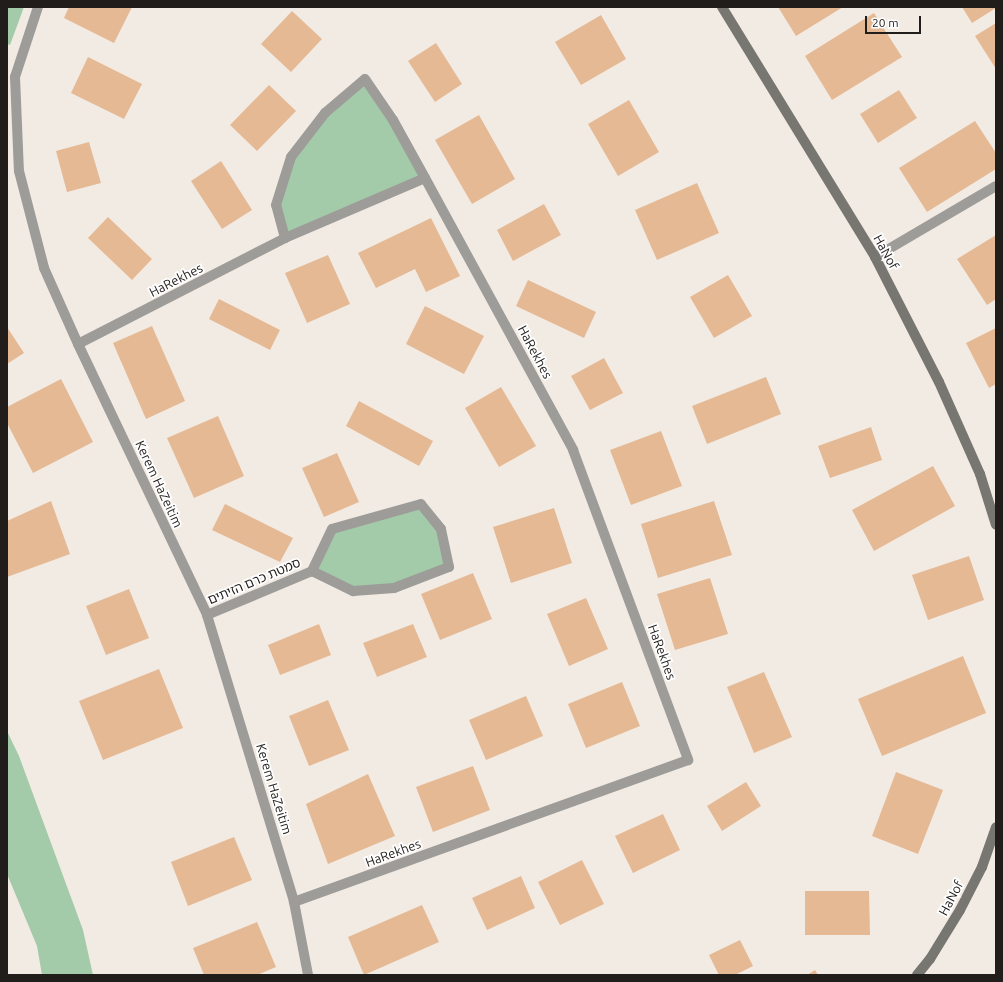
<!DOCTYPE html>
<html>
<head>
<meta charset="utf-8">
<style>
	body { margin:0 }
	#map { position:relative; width:1003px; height:982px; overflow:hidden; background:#f2ebe4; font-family:Ubuntu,"Noto Sans Hebrew",sans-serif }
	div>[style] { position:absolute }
	.green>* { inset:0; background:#a4cba9 }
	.building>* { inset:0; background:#e5b994 }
	.street>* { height:10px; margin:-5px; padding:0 5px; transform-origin:5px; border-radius:5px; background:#9d9c98 }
	.secondary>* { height:10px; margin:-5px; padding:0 5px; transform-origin:5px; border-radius:5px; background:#777670 }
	span { translate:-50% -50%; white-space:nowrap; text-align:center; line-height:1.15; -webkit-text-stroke:3.5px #fff; paint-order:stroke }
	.street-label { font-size:13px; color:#201d1b }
	.frame { position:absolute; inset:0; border:8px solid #201d1b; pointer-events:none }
	.scale { position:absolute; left:865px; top:16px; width:56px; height:18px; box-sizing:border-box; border:2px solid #201d1b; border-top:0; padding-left:5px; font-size:12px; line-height:14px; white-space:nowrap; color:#201d1b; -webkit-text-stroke:3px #fff; paint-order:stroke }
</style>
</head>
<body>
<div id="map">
	<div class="green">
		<i style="clip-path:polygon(7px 7px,24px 7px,10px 45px,7px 44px)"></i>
		<i style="clip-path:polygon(365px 79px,425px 178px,285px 238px,276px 205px,291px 157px,325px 113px)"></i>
		<i style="clip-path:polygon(421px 504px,441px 529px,449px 567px,394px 588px,353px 591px,312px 571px,332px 529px)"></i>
		<i style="clip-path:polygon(7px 731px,19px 756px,83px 930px,93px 975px,42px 975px,37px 946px,7px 874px)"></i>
	</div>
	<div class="building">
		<i style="clip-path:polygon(69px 7px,132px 7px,114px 43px,64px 18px)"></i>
		<i style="clip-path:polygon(778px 7px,843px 7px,796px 36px)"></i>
		<i style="clip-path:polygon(962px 7px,996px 7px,996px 8px,972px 23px)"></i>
		<i style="clip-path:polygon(292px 11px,322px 39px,291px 72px,261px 44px)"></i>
		<i style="clip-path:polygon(874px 13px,902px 57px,832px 100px,805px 56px)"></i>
		<i style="clip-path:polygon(601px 15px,626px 59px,581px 85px,555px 42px)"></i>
		<i style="clip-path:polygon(996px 23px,996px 69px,975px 36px)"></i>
		<i style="clip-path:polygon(436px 43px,462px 84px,435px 102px,408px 61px)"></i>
		<i style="clip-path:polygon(88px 57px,142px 84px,124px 119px,71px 93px)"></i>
		<i style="clip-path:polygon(269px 85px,296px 111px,257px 151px,230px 125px)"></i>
		<i style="clip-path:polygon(899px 90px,917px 118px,878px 143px,860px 114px)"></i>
		<i style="clip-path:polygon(629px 100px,659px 152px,618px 176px,588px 124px)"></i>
		<i style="clip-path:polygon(479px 115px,515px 179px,472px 204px,435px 140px)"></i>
		<i style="clip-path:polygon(975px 121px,996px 153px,996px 169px,927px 212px,899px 168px)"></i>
		<i style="clip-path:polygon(89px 142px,101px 183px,67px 192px,56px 151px)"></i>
		<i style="clip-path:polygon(221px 161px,252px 210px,222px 229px,191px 181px)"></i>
		<i style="clip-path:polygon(697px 183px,719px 233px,657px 260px,635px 210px)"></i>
		<i style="clip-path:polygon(544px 204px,561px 235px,513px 261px,497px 230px)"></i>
		<i style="clip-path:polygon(108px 217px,152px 259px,132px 280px,88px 238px)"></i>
		<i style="clip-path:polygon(431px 218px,460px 276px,426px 292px,415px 269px,376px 288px,358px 253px)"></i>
		<i style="clip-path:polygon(996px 235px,996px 299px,987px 305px,957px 259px)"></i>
		<i style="clip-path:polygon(328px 255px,350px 304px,307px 323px,285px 273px)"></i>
		<i style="clip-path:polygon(728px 275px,752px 316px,714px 338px,690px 297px)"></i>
		<i style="clip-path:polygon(528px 280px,596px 312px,584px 338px,516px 306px)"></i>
		<i style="clip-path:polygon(219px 299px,280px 330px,270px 350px,209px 319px)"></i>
		<i style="clip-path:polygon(425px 306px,484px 336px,464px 374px,406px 344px)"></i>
		<i style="clip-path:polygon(152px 326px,185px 401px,146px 419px,113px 343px)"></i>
		<i style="clip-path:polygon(7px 327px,24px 353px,7px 364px)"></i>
		<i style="clip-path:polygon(996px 328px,996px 384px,989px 388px,966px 343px)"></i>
		<i style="clip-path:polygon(604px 358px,623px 393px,590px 410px,571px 376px)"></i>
		<i style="clip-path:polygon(766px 377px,781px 414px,707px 444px,692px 406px)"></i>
		<i style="clip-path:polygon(61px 379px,93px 442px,33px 473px,7px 423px,7px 407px)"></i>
		<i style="clip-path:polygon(501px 387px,536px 446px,499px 467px,465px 408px)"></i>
		<i style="clip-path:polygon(359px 401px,433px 441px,419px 466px,346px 426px)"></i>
		<i style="clip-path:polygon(218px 416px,244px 476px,194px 498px,167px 438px)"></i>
		<i style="clip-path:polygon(871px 427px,882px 460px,830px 478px,818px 446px)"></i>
		<i style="clip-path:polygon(661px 431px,682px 486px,631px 505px,610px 450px)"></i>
		<i style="clip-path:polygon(337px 453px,359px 502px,324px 517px,302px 468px)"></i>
		<i style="clip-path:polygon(933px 466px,955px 506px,874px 551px,852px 510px)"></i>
		<i style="clip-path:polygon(51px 501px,70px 554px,7px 577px,7px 521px)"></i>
		<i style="clip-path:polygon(714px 501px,732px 555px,658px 578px,641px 524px)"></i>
		<i style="clip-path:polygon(225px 504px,293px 538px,280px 562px,212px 530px)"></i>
		<i style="clip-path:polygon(554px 508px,572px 563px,511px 583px,493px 527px)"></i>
		<i style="clip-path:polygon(969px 556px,984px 600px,928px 620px,912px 575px)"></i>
		<i style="clip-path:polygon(473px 573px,492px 619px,440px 640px,421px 594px)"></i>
		<i style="clip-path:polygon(710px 578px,728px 634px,675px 650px,657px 594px)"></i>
		<i style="clip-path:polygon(129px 589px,149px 638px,106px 655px,86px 606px)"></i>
		<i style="clip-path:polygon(586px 598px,608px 649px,569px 666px,547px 614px)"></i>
		<i style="clip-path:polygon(319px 624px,331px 655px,280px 675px,268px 645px)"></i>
		<i style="clip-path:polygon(413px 624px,427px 657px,377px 677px,363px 643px)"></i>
		<i style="clip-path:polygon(963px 656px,986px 713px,882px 756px,858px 699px)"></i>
		<i style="clip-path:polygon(159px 669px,183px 728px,103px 760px,79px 701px)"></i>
		<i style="clip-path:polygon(764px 672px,792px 737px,754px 753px,727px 687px)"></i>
		<i style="clip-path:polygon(622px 682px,640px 726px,586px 748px,568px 704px)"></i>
		<i style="clip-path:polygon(526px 696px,543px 736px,486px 760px,469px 720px)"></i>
		<i style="clip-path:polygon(328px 700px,349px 750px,309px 766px,289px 716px)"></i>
		<i style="clip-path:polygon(473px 766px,490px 810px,433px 832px,416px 787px)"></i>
		<i style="clip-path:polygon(896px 772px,943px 790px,918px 854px,872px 836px)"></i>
		<i style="clip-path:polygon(368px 774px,395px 836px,328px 864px,306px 804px)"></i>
		<i style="clip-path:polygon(746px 782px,761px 806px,722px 831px,707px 806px)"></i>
		<i style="clip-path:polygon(663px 814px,680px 850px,633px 873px,615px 836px)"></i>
		<i style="clip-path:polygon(234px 837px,252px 880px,188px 906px,171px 862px)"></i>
		<i style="clip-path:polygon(582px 860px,604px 904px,560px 925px,538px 882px)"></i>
		<i style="clip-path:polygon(521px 876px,535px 908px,487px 930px,472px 898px)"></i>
		<i style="clip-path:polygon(805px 891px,869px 891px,870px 935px,805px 935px)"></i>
		<i style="clip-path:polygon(422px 905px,439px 942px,364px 975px,348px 937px)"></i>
		<i style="clip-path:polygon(257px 922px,276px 967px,257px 975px,204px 975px,193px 948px)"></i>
		<i style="clip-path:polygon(740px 940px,753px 966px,735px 975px,719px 975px,709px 955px)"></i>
		<i style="clip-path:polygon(815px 970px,818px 975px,807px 975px)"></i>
	</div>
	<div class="street">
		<i style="left:38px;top:7px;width:74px;rotate:108.2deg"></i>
		<i style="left:15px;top:77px;width:94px;rotate:87.6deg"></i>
		<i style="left:19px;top:171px;width:100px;rotate:75.5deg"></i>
		<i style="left:44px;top:268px;width:83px;rotate:65.9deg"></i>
		<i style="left:78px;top:344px;width:300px;rotate:64.5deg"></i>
		<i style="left:207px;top:615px;width:300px;rotate:73.1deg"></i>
		<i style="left:294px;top:902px;width:74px;rotate:79.1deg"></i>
		<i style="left:285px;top:238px;width:34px;rotate:-105deg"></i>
		<i style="left:276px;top:205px;width:50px;rotate:-72.6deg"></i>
		<i style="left:291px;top:157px;width:56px;rotate:-52.3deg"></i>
		<i style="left:325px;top:113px;width:52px;rotate:-40.4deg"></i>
		<i style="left:365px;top:79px;width:50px;rotate:55.7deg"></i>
		<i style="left:393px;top:120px;width:66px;rotate:61.1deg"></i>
		<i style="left:875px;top:257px;width:140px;rotate:-30.4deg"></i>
		<i style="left:78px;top:344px;width:233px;rotate:-27.1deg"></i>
		<i style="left:285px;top:238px;width:152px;rotate:-23.2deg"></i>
		<i style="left:425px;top:178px;width:310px;rotate:61.4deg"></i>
		<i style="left:573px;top:450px;width:331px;rotate:69.6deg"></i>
		<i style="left:688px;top:760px;width:419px;rotate:160.2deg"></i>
		<i style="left:207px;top:615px;width:114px;rotate:-22.7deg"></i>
		<i style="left:312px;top:571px;width:46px;rotate:26deg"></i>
		<i style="left:353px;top:591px;width:41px;rotate:-4.2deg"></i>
		<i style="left:394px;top:588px;width:59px;rotate:-20.9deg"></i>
		<i style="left:449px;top:567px;width:39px;rotate:-102deg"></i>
		<i style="left:441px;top:529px;width:32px;rotate:-129deg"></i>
		<i style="left:421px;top:504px;width:92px;rotate:164.3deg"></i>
		<i style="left:332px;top:529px;width:47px;rotate:115.5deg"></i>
	</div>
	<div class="secondary">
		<i style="left:722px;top:7px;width:293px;rotate:58.5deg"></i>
		<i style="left:875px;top:257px;width:140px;rotate:62.9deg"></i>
		<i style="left:939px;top:382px;width:101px;rotate:66deg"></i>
		<i style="left:980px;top:474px;width:53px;rotate:72.6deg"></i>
		<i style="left:917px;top:975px;width:21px;rotate:-51deg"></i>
		<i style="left:930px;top:959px;width:57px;rotate:-58.5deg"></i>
		<i style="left:960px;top:910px;width:48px;rotate:-62.9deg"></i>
		<i style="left:982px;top:867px;width:42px;rotate:-70.7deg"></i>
	</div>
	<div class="street-label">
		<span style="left:886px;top:252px;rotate:61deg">HaNof</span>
		<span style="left:176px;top:280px;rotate:-27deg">HaRekhes</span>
		<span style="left:535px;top:352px;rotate:62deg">HaRekhes</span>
		<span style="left:159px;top:484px;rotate:65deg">Kerem HaZeitim</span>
		<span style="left:254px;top:581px;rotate:-23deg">סמטת כרם הזיתים</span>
		<span style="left:662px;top:652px;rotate:70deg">HaRekhes</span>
		<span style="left:274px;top:789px;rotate:73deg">Kerem HaZeitim</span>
		<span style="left:393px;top:853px;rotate:-20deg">HaRekhes</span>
		<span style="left:951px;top:898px;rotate:-62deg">HaNof</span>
	</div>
	<div class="frame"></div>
	<div class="scale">20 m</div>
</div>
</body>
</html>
